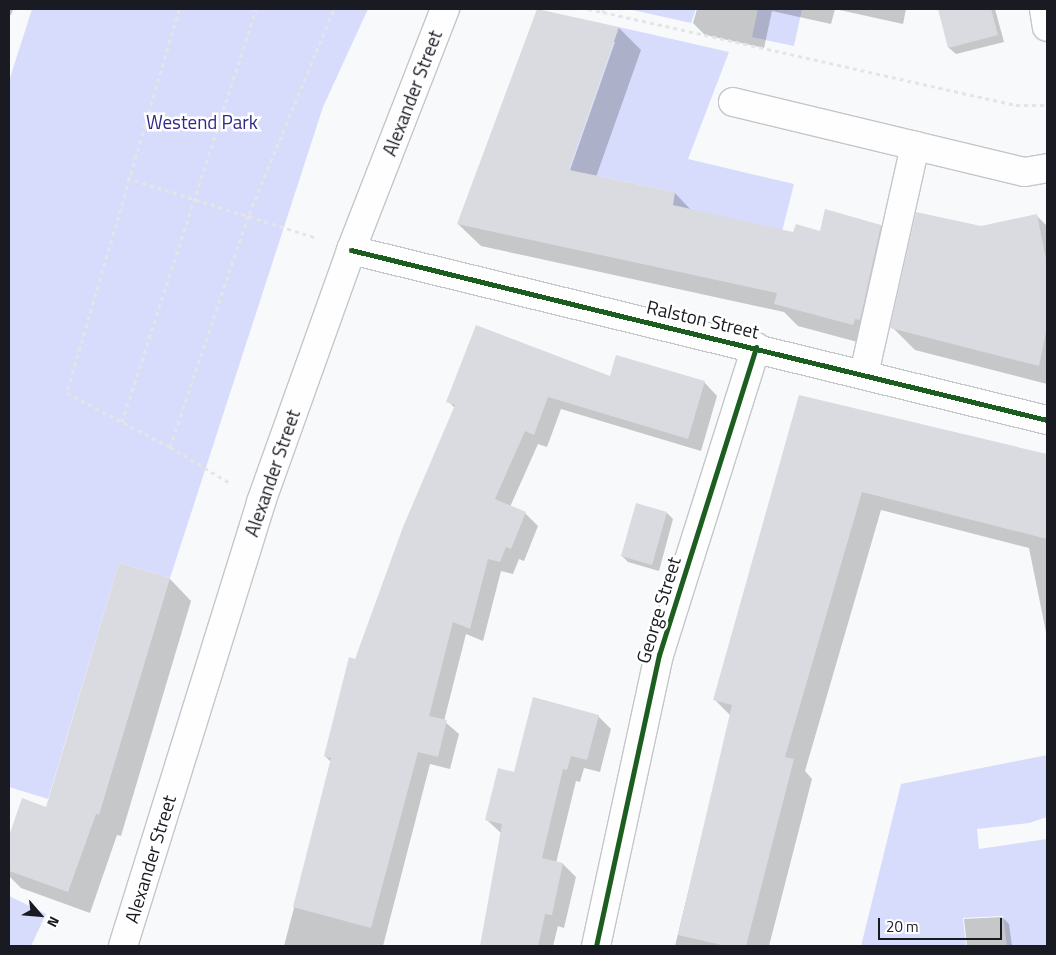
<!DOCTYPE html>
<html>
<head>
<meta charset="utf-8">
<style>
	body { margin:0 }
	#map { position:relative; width:1056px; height:955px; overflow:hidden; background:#f8f9fb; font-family:"Titillium Web",sans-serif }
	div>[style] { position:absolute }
	.green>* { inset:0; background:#d8dcfc }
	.shadow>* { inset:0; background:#0003 }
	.building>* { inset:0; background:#dadbe0 }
	.path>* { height:3px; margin-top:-1.5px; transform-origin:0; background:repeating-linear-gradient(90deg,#e4e5e5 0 4px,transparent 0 8px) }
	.roads { filter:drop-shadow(1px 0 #c4c6cb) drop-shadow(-1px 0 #c4c6cb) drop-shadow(0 1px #c4c6cb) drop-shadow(0 -1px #c4c6cb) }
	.minor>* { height:28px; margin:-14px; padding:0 14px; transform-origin:14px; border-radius:14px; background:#fefefe }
	.major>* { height:28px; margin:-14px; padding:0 14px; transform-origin:14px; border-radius:14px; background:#fefefe }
	.rail>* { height:4px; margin-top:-2px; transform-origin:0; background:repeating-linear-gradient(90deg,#c5c5c6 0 8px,transparent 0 12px) }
	.cycleway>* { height:5px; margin:-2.5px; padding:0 2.5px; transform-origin:2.5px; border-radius:2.5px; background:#1b5e20 }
	span { translate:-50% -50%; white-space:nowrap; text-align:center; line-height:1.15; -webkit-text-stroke:5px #fff; paint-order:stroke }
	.street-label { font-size:19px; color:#191a22 }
	.park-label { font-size:19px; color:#30298b }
	.frame { position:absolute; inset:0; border:10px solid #191a22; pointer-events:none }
	.north { position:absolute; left:15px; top:890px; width:50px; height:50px; -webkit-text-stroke:4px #fff; paint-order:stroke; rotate:117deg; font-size:14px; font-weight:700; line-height:20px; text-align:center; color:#191a22 }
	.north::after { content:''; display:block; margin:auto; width:18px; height:22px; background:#191a22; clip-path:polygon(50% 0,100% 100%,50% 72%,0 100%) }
	.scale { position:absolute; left:878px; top:918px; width:124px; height:22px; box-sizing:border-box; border:2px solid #191a22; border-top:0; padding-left:6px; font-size:15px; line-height:18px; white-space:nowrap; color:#191a22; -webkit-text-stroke:4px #fff; paint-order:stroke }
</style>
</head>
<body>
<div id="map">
	<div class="green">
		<i style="clip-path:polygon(32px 9px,368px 9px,323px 107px,170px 578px,119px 563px,48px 799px,9px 787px,9px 81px)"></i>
		<i style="clip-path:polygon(628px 9px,696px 9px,691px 23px)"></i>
		<i style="clip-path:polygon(758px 9px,802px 9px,794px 46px,752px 37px)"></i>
		<i style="clip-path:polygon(619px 27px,729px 52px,688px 159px,794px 184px,772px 271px,664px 247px,675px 192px,569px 170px)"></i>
		<i style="clip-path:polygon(1047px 755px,1047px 817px,1029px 823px,977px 829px,979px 849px,1047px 839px,1047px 946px,1007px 946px,1003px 916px,963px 918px,966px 946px,861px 946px,901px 784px)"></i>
		<i style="clip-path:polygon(9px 896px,46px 914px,31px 946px,9px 946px)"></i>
	</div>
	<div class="shadow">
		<i style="clip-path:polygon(697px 9px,906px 9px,903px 24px,835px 9px,831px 24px,772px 11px,764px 48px,705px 35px,693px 23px)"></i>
		<i style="clip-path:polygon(939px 9px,995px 9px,1004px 42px,956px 54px,949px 48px)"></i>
		<i style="clip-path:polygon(evenodd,538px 10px,619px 28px,641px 50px,596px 177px,675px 193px,692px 211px,794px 234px,881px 226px,903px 248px,876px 347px,798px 326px,784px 312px,481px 246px,458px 224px,538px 10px,612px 42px,615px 42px,568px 176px,565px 176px,612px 42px)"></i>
		<i style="clip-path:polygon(1037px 216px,1047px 226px,1047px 384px,915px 350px,892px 327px,981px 227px)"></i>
		<i style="clip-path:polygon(611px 378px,705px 383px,717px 396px,701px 451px,561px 409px,547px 447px,538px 444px,510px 507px,525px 513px,538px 526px,524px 561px,519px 559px,513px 574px,501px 571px,483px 641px,466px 634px,444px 721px,459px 734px,450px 769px,430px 764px,383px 946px,284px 946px,332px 763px,325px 756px,356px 660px,455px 408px,448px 401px)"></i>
		<i style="clip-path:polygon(799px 396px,1047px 456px,1047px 637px,1029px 548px,881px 510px,805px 771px,812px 779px,769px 946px,675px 946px,731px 716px,715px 700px)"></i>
		<i style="clip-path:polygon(667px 513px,673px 519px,659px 571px,628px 562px,622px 556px)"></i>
		<i style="clip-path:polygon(120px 564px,170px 579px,191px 601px,121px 836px,117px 835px,90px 913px,21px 888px,9px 876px,9px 840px,23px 800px,47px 809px)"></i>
		<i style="clip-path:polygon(598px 716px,611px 729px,600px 772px,584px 768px,580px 782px,576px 781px,556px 863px,563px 864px,576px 877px,564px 928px,558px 926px,553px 946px,482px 946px,501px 833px,487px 820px,515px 773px)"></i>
		<i style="clip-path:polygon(1002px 917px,1009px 924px,1012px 946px,967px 946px,964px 919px)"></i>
	</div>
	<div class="building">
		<i style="clip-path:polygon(537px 9px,619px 27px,569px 170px,675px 192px,673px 205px,793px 232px,796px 224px,820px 231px,825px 209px,881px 225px,860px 320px,855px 319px,853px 325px,774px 304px,777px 293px,457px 224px)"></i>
		<i style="clip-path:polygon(938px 9px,991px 9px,998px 35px,948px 48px)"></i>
		<i style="clip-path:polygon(916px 212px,981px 226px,1037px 214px,1047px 264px,1047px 327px,1039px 366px,890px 328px)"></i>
		<i style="clip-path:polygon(476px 325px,610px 376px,616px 355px,705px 381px,688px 439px,548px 397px,534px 435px,525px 431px,495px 499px,526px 512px,511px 549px,506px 547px,500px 562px,488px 559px,470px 629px,453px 622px,429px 716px,447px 720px,438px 757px,418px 752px,371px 928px,293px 907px,331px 758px,324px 756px,349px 657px,355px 659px,403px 527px,455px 405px,446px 402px)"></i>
		<i style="clip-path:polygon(799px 395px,1047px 454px,1047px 539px,862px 492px,785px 757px,794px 759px,746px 946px,726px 946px,678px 935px,732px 705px,713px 700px)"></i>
		<i style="clip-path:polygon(636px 503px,667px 512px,652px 565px,621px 556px)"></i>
		<i style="clip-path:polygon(119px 563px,170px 578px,99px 815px,96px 814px,68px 892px,9px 871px,9px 836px,22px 798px,46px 807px)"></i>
		<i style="clip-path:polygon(533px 697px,599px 715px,587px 760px,571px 756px,567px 770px,563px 769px,542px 858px,563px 863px,552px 915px,545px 914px,538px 946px,480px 946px,502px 824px,485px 820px,498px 768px,514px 772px)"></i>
	</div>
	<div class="path">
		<i style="left:179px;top:9px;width:400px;rotate:106.3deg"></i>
		<i style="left:67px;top:393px;width:116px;rotate:27.7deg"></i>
		<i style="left:170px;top:447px;width:70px;rotate:31deg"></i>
		<i style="left:588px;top:9px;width:15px;rotate:11deg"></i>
		<i style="left:603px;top:12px;width:3px;rotate:-90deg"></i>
		<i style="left:603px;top:12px;width:423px;rotate:12.7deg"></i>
		<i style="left:1016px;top:105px;width:31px"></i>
		<i style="left:127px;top:178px;width:199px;rotate:17.5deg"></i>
		<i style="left:122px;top:422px;width:434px;rotate:-72deg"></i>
		<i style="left:170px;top:447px;width:246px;rotate:-71.3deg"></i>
		<i style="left:249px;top:214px;width:222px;rotate:-67.5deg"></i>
	</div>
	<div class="roads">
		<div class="minor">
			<i style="left:733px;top:102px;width:300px;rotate:13.5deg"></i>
			<i style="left:1025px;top:172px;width:22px;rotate:-10deg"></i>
			<i style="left:351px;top:250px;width:716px;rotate:13.73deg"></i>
			<i style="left:864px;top:374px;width:234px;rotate:-77.4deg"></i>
			<i style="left:596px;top:946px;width:298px;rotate:-77.8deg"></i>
			<i style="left:659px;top:655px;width:323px;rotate:-72.5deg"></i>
		</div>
		<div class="major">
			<i style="left:1044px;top:9px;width:18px;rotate:81deg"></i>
			<i style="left:123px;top:946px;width:465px;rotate:-72.7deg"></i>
			<i style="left:261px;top:502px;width:268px;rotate:-70.3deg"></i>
			<i style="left:351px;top:250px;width:259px;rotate:-68.7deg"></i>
		</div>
	</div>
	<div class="rail">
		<i style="left:9px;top:15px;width:6px;rotate:-72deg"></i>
	</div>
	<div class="cycleway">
		<i style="left:351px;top:250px;width:716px;rotate:13.73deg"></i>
		<i style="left:596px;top:946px;width:298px;rotate:-77.8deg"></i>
		<i style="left:659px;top:655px;width:323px;rotate:-72.5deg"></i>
	</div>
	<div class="street-label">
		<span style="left:412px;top:93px;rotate:-69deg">Alexander Street</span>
		<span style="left:703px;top:319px;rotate:13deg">Ralston Street</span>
		<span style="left:272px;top:473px;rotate:-71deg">Alexander Street</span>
		<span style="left:658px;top:610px;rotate:-73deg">George Street</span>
		<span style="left:150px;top:859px;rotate:-73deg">Alexander Street</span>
	</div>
	<div class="park-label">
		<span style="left:202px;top:122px">Westend Park</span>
	</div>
	<div class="frame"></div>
	<div class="north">N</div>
	<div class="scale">20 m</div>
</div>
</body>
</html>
